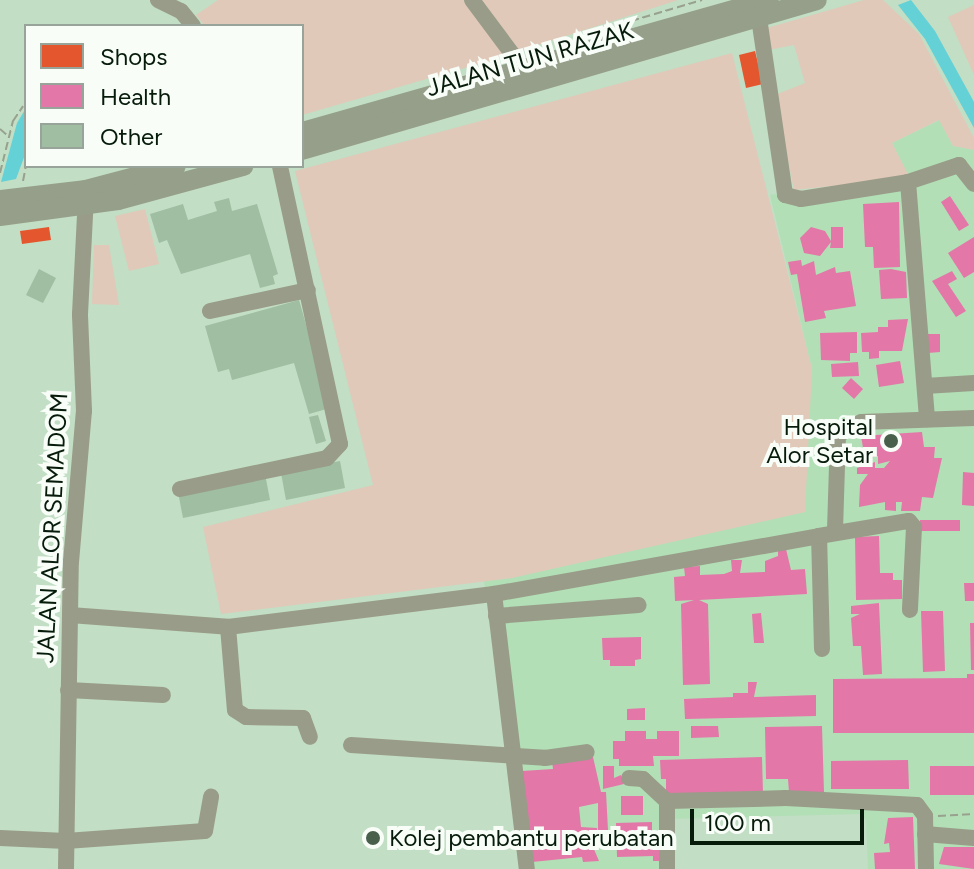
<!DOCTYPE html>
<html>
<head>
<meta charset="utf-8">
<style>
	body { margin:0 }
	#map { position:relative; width:974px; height:869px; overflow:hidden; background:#c2dec4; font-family:Figtree,sans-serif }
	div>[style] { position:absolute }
	.built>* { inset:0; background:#b2dfb6 }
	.green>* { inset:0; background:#e0c9b9 }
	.water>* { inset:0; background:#64d1d6 }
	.shops>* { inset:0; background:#e4572e }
	.health>* { inset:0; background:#e377a8 }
	.building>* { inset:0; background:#9fbea2 }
	.path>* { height:2px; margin-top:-1px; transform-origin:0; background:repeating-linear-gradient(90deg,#98a18e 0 8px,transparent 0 12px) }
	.minor>* { height:16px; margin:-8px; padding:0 8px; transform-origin:8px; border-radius:8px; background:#999c88 }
	.major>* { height:20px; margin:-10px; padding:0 10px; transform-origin:10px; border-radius:10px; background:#969f8a }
	.dots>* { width:22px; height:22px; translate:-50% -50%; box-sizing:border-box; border:4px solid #f8fdf8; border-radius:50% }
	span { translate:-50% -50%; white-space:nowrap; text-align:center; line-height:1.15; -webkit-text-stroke:8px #f8fdf8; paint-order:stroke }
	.street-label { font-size:24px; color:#071b0a }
	.poi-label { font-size:24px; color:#071b0a }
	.right { translate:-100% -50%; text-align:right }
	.left { translate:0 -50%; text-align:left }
	.legend { position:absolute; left:24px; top:24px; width:280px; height:144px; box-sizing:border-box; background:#f8fdf8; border:2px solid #98a399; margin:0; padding:10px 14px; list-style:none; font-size:24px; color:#071b0a }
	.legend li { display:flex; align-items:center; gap:16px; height:40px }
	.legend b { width:40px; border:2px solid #98a399 }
	.scale { position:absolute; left:690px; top:809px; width:174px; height:36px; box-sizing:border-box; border:4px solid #071b0a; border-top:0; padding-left:10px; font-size:24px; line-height:28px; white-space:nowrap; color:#071b0a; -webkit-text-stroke:6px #f8fdf8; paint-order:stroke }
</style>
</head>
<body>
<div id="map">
	<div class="built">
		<i style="clip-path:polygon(940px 120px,953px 146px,974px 150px,974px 869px,868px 869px,866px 820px,861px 814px,670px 819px,672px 869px,526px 869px,484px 581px,512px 578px,812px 369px,770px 195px,909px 178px,892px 143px)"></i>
	</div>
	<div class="green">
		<i style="clip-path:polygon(218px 0,463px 0,506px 56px,302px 115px,302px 26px,205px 26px,196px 15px)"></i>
		<i style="clip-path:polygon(479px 0,678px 0,519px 51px)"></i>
		<i style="clip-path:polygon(864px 0,883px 0,919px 34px,974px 138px,974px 150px,953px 146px,939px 120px,892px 143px,910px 178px,794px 190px,775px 95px,805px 83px,794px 45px,768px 50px,767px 28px)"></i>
		<i style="clip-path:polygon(974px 5px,974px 75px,948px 17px)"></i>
		<i style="clip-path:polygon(732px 53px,812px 369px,805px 512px,512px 578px,221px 614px,203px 527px,373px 485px,295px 171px)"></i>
		<i style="clip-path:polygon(145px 209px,159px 264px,129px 271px,115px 216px)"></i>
		<i style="clip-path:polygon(94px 245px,109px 245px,119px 305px,92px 304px)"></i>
	</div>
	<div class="water">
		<i style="clip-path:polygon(911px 0,935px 31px,974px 102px,974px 128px,925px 39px,898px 5px)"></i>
		<i style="clip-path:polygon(26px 108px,26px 152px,16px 179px,1px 182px,17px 123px)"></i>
	</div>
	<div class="shops">
		<i style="clip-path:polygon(755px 51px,763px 84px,746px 88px,739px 55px)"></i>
		<i style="clip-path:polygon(49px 227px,51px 240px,22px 244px,20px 231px)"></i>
	</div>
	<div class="health">
		<i style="clip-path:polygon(950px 196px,969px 225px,959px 231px,941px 202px)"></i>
		<i style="clip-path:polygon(899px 202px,900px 267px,874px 268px,873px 247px,865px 247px,863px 204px)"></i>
		<i style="clip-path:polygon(811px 227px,825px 231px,831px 241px,831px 227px,843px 227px,843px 248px,830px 248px,831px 242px,820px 256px,804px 253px,800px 238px)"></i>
		<i style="clip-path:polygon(974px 237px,974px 272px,964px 278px,948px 253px)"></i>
		<i style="clip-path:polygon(801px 260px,802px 266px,814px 261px,816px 275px,835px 267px,836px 273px,850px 271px,856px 306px,824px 311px,826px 318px,805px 322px,797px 274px,791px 275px,788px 262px)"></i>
		<i style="clip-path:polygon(891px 269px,906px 272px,907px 298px,881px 299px,879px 270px)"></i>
		<i style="clip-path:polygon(952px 271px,957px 279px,948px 284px,966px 311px,956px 317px,932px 281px)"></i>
		<i style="clip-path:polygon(908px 319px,902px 351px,879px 351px,879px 358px,869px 359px,869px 352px,862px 352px,861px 333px,878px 332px,878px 327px,888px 327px,888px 320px)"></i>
		<i style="clip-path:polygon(857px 332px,857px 353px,850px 353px,850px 361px,821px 360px,820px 333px)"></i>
		<i style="clip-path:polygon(928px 334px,940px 334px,940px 352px,928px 353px)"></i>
		<i style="clip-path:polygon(900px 361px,904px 383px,879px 387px,876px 365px)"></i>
		<i style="clip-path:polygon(858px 362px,859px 376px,832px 377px,831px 364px)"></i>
		<i style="clip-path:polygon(851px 378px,863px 389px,854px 399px,842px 388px)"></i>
		<i style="clip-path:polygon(922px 432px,924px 447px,935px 447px,934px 458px,942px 458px,933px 498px,922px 497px,920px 511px,901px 511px,902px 502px,896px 502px,896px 511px,885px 510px,885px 502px,859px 507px,860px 485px,868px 474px,857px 474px,857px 468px,875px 462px,875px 468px,884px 468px,890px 461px,878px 464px,878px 456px,865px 459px,861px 436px)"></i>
		<i style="clip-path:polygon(963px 472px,974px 473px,974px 506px,962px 505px)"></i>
		<i style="clip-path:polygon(920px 520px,960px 520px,960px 531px,920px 531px)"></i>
		<i style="clip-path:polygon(879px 536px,880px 573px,893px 573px,893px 580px,902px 580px,902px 599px,856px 600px,855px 537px)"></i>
		<i style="clip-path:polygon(778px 549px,786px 549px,791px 570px,805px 569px,807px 594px,699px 600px,708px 604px,710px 684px,683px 685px,681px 604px,694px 600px,675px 601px,674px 577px,685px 576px,684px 567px,700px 566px,700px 575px,724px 574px,732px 571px,731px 560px,742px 560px,740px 573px,765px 572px,765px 561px,778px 556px)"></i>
		<i style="clip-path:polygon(964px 583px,974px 583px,974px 601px,965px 601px)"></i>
		<i style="clip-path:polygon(879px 603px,882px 674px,863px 675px,861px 646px,853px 646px,851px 618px,860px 614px,851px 614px,851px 606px)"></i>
		<i style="clip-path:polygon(921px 611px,943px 611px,945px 671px,923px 672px)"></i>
		<i style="clip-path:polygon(761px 613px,764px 643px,754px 643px,752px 614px)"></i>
		<i style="clip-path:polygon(970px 623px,974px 623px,974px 670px,971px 670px)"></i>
		<i style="clip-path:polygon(641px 637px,641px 659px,635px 660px,635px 666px,610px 666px,610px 660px,603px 660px,602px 638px)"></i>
		<i style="clip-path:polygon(967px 674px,974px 674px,974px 733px,833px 733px,833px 679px,967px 678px)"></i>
		<i style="clip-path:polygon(748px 682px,757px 682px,754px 697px,816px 695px,816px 716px,685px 719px,684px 699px,733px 697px,733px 693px,748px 693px)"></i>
		<i style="clip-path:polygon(645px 708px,645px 720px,627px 720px,627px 709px)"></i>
		<i style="clip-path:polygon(691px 726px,718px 726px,719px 737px,691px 738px)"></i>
		<i style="clip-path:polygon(822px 726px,824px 792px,789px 792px,788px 779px,766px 779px,765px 727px)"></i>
		<i style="clip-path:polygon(625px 731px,646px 731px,646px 739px,657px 739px,657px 731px,679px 731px,679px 756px,653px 756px,654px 766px,619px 766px,619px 759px,613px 759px,613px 741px,625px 741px)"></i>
		<i style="clip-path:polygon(593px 757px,601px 792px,606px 792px,608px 830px,598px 830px,598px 803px,579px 807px,581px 827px,597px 828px,597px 847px,593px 847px,599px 861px,583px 862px,582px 857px,532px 862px,522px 771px,553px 769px,552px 761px)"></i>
		<i style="clip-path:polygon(762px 757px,763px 793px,666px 796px,666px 779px,661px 779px,660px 760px)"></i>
		<i style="clip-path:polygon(908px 760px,909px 789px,831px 789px,831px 761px)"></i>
		<i style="clip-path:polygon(603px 766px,614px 766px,614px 778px,621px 775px,624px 784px,603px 789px)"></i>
		<i style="clip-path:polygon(930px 766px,974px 766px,974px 795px,930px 795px)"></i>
		<i style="clip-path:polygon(621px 796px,643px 796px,643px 815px,621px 815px)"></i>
		<i style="clip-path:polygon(913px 817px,915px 869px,875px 869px,874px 853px,890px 852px,889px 843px,884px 844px,888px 818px)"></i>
		<i style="clip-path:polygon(652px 822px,652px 834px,660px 834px,661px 861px,653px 861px,653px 856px,617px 857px,616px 823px)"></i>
		<i style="clip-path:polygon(944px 847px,974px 847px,974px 869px,939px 864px)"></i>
	</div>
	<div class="building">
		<i style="clip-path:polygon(229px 198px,232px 211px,257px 204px,278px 274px,273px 276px,275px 284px,260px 288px,250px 254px,181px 274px,167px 240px,159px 243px,150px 214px,183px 204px,188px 220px,217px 211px,214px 202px)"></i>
		<i style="clip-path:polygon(39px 269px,56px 278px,43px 303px,26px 295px)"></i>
		<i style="clip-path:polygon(299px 300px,330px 408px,309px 414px,294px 363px,232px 380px,229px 369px,218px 372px,205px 326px)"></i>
		<i style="clip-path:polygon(318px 415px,326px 441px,316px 444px,309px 417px)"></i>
		<i style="clip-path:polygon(340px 461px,345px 488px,286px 500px,281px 473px)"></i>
		<i style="clip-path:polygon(265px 474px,270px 500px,183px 518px,178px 492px)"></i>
	</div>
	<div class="path">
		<i style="left:631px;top:21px;width:74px;rotate:-16.5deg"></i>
		<i style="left:0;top:129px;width:11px;rotate:41deg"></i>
		<i style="left:0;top:173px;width:54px;rotate:-76deg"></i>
		<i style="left:13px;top:121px;width:18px;rotate:-56deg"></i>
		<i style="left:23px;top:181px;width:15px;rotate:-79deg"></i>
		<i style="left:938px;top:816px;width:36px;rotate:-3deg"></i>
	</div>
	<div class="minor">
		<i style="left:158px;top:0;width:25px;rotate:26deg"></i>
		<i style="left:181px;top:11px;width:19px;rotate:51deg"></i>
		<i style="left:472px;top:0;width:89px;rotate:53.3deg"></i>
		<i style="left:759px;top:18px;width:179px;rotate:81.6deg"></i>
		<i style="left:785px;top:195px;width:16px;rotate:14deg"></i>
		<i style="left:801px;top:199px;width:108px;rotate:-9deg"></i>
		<i style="left:908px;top:182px;width:54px;rotate:-18.4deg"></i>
		<i style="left:959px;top:165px;width:24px;rotate:52deg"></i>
		<i style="left:908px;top:182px;width:238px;rotate:85.4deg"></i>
		<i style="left:210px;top:311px;width:100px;rotate:-12.1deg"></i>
		<i style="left:925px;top:386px;width:49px;rotate:-3.5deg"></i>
		<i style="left:180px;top:489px;width:150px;rotate:-11.9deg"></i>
		<i style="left:327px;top:458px;width:19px;rotate:-47deg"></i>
		<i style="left:340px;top:444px;width:284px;rotate:-102.2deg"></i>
		<i style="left:835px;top:530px;width:95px;rotate:-88.2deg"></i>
		<i style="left:838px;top:435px;width:26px;rotate:-29deg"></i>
		<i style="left:861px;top:422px;width:113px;rotate:-2deg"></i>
		<i style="left:494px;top:594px;width:277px;rotate:83.2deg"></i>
		<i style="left:70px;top:615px;width:158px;rotate:4.3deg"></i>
		<i style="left:228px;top:627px;width:268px;rotate:-7.1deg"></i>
		<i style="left:494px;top:594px;width:330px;rotate:-10.1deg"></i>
		<i style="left:496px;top:616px;width:143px;rotate:-4.4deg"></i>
		<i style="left:228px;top:627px;width:83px;rotate:85.2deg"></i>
		<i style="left:235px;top:710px;width:13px;rotate:32deg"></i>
		<i style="left:246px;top:717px;width:57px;rotate:1deg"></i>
		<i style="left:303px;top:718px;width:20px;rotate:70deg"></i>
		<i style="left:822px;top:649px;width:113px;rotate:-91.5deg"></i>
		<i style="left:819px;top:536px;width:91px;rotate:-9.5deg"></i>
		<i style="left:909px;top:521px;width:8px;rotate:50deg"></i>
		<i style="left:914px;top:527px;width:83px;rotate:92.8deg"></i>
		<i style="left:68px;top:690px;width:95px;rotate:3deg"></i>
		<i style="left:351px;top:745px;width:194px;rotate:3.8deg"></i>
		<i style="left:545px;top:758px;width:42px;rotate:-8.1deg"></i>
		<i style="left:629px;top:778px;width:14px;rotate:4deg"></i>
		<i style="left:643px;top:779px;width:33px;rotate:43deg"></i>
		<i style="left:667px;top:801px;width:68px;rotate:90deg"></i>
		<i style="left:667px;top:801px;width:119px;rotate:-1.4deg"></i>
		<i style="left:786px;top:798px;width:131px;rotate:3.1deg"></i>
		<i style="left:917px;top:805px;width:14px;rotate:54deg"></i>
		<i style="left:925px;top:816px;width:53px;rotate:88.9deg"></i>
		<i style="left:925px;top:834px;width:49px;rotate:4.7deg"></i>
		<i style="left:0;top:838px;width:66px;rotate:2.6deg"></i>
		<i style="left:66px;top:841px;width:139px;rotate:-4.1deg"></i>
		<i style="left:205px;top:831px;width:35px;rotate:-80deg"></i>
		<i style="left:66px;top:869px;width:307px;rotate:-89.1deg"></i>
		<i style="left:71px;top:562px;width:152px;rotate:-85.1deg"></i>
		<i style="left:84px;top:411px;width:97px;rotate:-92.4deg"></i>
		<i style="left:80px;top:314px;width:119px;rotate:-87.1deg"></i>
	</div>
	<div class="major">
		<i style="left:302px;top:132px;width:485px;rotate:-15.8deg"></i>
		<i style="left:302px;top:150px;width:536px;rotate:-16.24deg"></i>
		<i style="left:0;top:200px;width:87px;rotate:-6.6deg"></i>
		<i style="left:86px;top:190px;width:93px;rotate:-14.9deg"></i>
		<i style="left:0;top:216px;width:119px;rotate:-7.7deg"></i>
		<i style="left:118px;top:200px;width:130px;rotate:-15.2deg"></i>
	</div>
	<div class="dots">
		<i style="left:891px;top:441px;background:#485f4b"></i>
		<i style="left:373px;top:838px;background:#485f4b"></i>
	</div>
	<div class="street-label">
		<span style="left:530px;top:59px;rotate:-16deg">JALAN TUN RAZAK</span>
		<span style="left:52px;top:528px;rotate:-87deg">JALAN ALOR SEMADOM</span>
	</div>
	<div class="poi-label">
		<span class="right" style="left:873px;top:441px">Hospital<br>Alor Setar</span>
		<span class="left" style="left:389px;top:838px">Kolej pembantu perubatan</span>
	</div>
	<ul class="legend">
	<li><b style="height:22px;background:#e4572e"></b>Shops</li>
	<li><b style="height:22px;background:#e377a8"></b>Health</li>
	<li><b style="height:22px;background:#9fbea2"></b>Other</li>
	</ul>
	<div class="scale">100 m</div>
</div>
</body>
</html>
